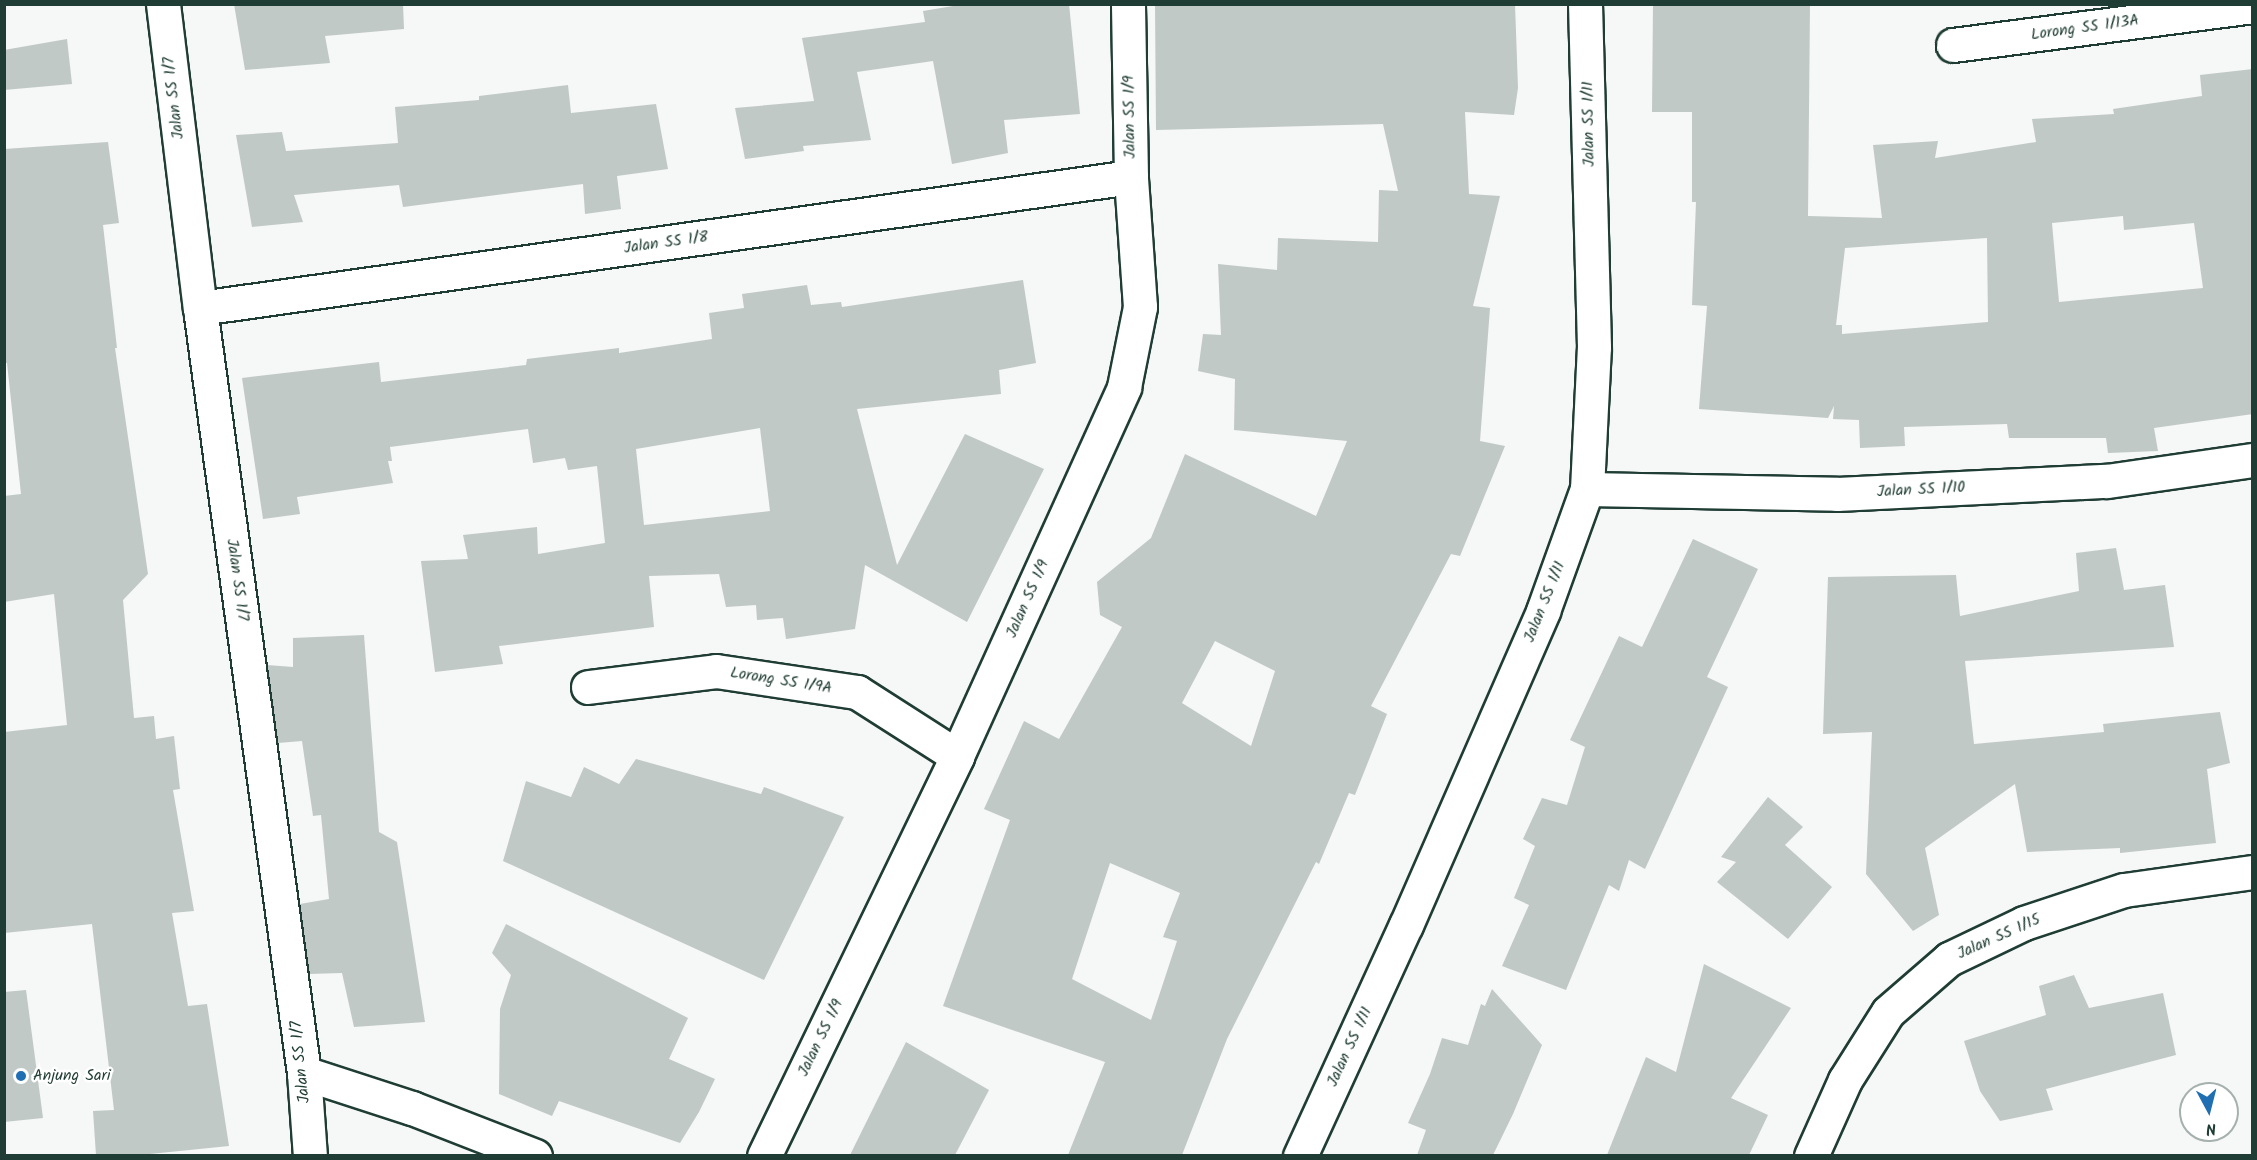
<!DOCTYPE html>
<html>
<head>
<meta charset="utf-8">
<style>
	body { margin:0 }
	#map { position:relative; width:2257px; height:1160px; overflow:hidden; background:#f6f7f7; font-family:Kalam,sans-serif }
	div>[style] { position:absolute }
	.building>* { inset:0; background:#c0c9c6 }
	.roads { filter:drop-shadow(2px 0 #1f3d34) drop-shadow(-2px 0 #1f3d34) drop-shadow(0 2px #1f3d34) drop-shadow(0 -2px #1f3d34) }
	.street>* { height:33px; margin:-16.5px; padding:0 16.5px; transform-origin:16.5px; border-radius:16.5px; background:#fff }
	.secondary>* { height:33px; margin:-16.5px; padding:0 16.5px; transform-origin:16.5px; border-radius:16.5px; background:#fff }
	.dots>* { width:16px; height:16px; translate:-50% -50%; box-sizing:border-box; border:3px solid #fff; border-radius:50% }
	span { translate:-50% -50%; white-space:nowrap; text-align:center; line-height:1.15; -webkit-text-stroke:5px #fff; paint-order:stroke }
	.street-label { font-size:16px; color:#1f3d34 }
	.poi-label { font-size:16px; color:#1f3d34 }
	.left { translate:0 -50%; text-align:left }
	.frame { position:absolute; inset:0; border:6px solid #1f3d34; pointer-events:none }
	.north { position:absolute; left:2179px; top:1082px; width:60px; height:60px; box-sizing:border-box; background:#fff; border:2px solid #a5b1ae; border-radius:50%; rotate:173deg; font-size:16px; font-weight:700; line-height:24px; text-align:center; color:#1f3d34 }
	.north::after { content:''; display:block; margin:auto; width:21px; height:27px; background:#1f6fb2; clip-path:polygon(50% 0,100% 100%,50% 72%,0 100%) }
</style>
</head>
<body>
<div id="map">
	<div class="building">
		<i style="clip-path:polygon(234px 4px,403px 4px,404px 29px,325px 36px,330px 63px,245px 70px)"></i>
		<i style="clip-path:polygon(965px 4px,1069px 4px,1080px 114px,1004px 120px,1008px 153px,952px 164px,933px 61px,857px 72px,871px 140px,803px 146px,804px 151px,745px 159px,735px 108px,814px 101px,802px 38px,925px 22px,923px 11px)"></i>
		<i style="clip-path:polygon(evenodd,1155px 4px,1515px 4px,1518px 88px,1514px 115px,1465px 112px,1469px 194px,1500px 196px,1473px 306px,1490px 308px,1480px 441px,1505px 446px,1460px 556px,1451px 554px,1371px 706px,1387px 714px,1355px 795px,1349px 793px,1319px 864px,1316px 862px,1227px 1039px,1182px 1155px,1068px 1155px,1105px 1062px,943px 1006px,1010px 820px,984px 809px,1024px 721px,1059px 739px,1122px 627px,1100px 615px,1097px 582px,1151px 538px,1185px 454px,1316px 516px,1347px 441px,1234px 430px,1235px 379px,1198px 371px,1203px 334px,1221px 335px,1218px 264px,1277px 270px,1278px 238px,1378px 242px,1379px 190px,1398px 191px,1383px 124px,1156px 130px,1155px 4px,1215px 641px,1275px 671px,1251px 746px,1182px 703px,1215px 641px,1155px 4px,1110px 863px,1180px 893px,1163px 937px,1177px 941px,1151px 1020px,1072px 979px,1110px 863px)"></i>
		<i style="clip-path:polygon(evenodd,1653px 4px,1810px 4px,1808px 216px,1882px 218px,1873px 145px,1938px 141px,1935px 158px,2036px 142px,2032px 119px,2114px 114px,2113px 109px,2202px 96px,2200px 75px,2253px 69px,2253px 414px,2154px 428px,2158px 451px,2108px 453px,2106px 438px,2009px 438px,2007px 424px,1904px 427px,1905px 446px,1860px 448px,1859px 420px,1833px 419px,1834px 406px,1828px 418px,1699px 409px,1707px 306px,1692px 305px,1696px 202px,1692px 202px,1692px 112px,1652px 112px,1653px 4px,2123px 216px,2124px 230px,2194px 223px,2203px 288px,2059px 302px,2052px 223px,2123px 216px,1653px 4px,1987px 238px,1988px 322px,1842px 334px,1842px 325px,1836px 325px,1845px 248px,1987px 238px)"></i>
		<i style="clip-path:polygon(67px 39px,72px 84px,4px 90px,4px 50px)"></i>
		<i style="clip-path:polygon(568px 85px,571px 113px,656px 104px,668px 169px,617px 176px,621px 209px,585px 214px,583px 184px,403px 207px,399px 185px,294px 195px,303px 222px,252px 227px,236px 135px,282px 132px,286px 151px,398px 143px,395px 107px,479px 100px,479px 96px)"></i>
		<i style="clip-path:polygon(108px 142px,119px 223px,103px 225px,117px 348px,115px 348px,148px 574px,123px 600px,134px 718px,154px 716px,156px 739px,174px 736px,180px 789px,173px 790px,194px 911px,172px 913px,188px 1006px,207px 1004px,229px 1146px,140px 1155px,96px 1155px,93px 1111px,114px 1110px,92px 924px,4px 933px,4px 732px,67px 725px,54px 594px,4px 602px,4px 496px,21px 494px,7px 363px,4px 363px,4px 149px)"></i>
		<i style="clip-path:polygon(evenodd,1023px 280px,1036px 363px,999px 370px,1001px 394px,857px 409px,897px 565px,965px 434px,1044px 469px,967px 622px,865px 565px,855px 629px,786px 639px,783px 618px,757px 620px,756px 605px,726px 607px,719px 574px,649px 576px,654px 627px,499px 646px,503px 664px,435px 672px,421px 561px,468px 559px,463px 535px,537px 527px,538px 554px,605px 543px,597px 466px,568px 470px,565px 458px,533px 463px,528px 429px,390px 447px,392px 461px,388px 461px,393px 483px,297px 497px,300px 514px,263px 519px,242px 378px,379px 362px,381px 382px,526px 365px,527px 359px,619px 348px,619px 353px,712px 339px,709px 313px,744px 308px,742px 294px,807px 285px,811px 305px,841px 302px,842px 307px,1023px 280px,760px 428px,770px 511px,644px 525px,636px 449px,760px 428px)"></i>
		<i style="clip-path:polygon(1693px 539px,1758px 569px,1707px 677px,1728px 687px,1645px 869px,1629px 860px,1619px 891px,1609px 885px,1566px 990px,1502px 966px,1529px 905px,1514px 898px,1535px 846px,1523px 839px,1542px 798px,1567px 805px,1585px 747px,1570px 740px,1619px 636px,1642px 647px)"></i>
		<i style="clip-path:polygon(2116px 548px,2124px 590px,2165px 585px,2174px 647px,1965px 661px,1974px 744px,2104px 732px,2103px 724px,2220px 712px,2230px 763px,2207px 769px,2216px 843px,2120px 853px,2120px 848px,2027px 852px,2015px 784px,1925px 848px,1939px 915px,1913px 931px,1866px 874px,1872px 732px,1823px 734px,1828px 577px,1956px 575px,1960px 616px,2079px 591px,2076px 553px)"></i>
		<i style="clip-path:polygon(364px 635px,379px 832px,397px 842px,425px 1022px,354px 1027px,342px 973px,309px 974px,300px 904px,329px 899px,321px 815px,313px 816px,302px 741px,278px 743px,267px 665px,293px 667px,293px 638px)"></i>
		<i style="clip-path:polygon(636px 759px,761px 794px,764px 787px,844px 817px,764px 980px,503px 861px,526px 781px,571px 797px,584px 767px,619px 784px)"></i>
		<i style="clip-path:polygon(1768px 797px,1803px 827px,1785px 845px,1832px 887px,1788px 939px,1717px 882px,1736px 862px,1721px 857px)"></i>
		<i style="clip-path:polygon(506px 924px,688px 1018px,669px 1059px,715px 1079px,699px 1112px,680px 1143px,559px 1101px,552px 1116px,499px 1094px,500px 1009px,511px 975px,492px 953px)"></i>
		<i style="clip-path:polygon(1704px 964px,1791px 1008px,1731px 1098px,1768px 1115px,1749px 1155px,1607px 1155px,1646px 1057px,1676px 1072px)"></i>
		<i style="clip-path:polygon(2074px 975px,2089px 1008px,2163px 993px,2176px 1055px,2046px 1089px,2053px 1110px,2000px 1121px,1980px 1091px,1964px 1041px,2046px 1015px,2039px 986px)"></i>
		<i style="clip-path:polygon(1492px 989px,1542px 1045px,1513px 1114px,1493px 1155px,1417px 1155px,1426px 1130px,1408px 1123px,1430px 1074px,1442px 1038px,1468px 1045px,1481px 1004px,1485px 1006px)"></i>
		<i style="clip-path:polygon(26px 990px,43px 1118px,4px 1122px,4px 992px)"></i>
		<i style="clip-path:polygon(906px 1042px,989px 1090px,955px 1155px,850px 1155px)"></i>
	</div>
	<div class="roads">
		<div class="street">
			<i style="left:163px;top:4px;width:306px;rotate:83.1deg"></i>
			<i style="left:200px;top:308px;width:772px;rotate:82.26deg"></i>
			<i style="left:304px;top:1073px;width:83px;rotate:85.9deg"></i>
			<i style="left:1953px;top:45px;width:302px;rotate:-7.4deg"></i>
			<i style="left:200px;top:308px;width:940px;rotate:-8.01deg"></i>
			<i style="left:1587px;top:489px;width:250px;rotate:1.1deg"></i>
			<i style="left:1837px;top:494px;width:270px;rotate:-2.8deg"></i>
			<i style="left:2107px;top:481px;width:147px;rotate:-8.2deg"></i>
			<i style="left:588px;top:687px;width:129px;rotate:-7.1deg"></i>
			<i style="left:716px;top:671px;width:143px;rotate:8.5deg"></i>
			<i style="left:857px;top:692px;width:119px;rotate:32.6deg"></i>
			<i style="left:304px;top:1073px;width:114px;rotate:18deg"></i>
			<i style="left:412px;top:1108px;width:132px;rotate:21.3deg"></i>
			<i style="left:764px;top:1156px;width:444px;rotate:-64.2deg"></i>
			<i style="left:957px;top:756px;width:405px;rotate:-65.6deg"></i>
			<i style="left:1124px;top:387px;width:82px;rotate:-78.7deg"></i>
			<i style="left:1140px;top:307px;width:130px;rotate:-94deg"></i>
			<i style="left:1131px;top:177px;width:173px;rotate:-91deg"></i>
			<i style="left:1811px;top:1156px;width:83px;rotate:-65.9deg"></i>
			<i style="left:1845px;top:1080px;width:80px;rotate:-57.7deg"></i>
			<i style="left:1888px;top:1012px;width:81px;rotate:-41deg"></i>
			<i style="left:1949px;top:959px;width:83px;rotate:-25.6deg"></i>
			<i style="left:2024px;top:923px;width:105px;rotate:-18.3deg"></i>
			<i style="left:2124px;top:890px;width:129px;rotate:-8deg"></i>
		</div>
		<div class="secondary">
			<i style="left:1300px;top:1156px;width:254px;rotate:-65.4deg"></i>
			<i style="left:1406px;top:925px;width:343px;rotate:-66.4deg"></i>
			<i style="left:1543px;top:611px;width:130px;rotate:-70.2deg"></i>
			<i style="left:1587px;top:489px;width:142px;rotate:-87.2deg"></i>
			<i style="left:1594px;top:347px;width:343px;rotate:-91.5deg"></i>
		</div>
	</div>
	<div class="dots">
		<i style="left:21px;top:1076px;background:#1f6fb2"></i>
	</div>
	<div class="street-label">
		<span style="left:2085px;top:28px;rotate:-8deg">Lorong SS 1/13A</span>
		<span style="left:174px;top:98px;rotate:-97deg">Jalan SS 1/7</span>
		<span style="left:1130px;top:117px;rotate:-91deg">Jalan SS 1/9</span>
		<span style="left:1589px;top:124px;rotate:-91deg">Jalan SS 1/11</span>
		<span style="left:666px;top:243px;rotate:-8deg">Jalan SS 1/8</span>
		<span style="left:1921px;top:490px;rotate:-3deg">Jalan SS 1/10</span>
		<span style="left:237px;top:580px;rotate:82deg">Jalan SS 1/7</span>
		<span style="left:1028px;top:599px;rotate:-66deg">Jalan SS 1/9</span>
		<span style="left:1545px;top:602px;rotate:-68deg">Jalan SS 1/11</span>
		<span style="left:781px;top:681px;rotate:9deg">Lorong SS 1/9A</span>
		<span style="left:1999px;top:937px;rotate:-24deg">Jalan SS 1/15</span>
		<span style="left:821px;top:1038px;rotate:-64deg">Jalan SS 1/9</span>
		<span style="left:1350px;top:1047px;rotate:-65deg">Jalan SS 1/11</span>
		<span style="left:301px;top:1062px;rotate:-96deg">Jalan SS 1/7</span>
	</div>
	<div class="poi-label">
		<span class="left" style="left:33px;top:1076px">Anjung Sari</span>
	</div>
	<div class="frame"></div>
	<div class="north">N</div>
</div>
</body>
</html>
